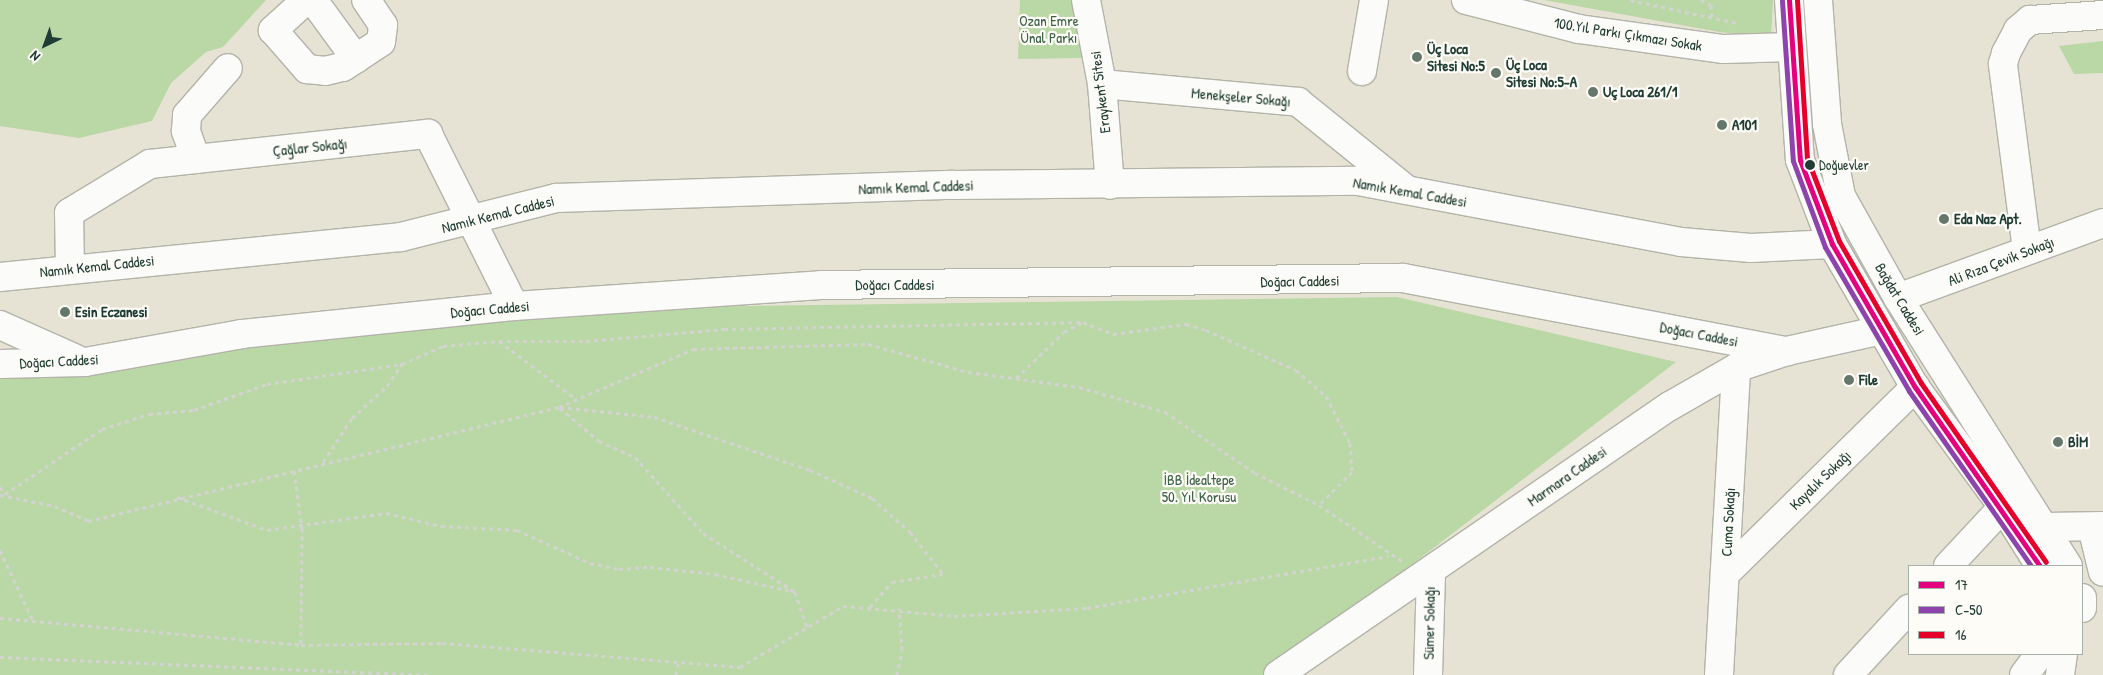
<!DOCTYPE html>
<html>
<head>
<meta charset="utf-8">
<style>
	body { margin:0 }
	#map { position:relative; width:2103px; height:675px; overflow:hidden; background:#e7e3d4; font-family:"Patrick Hand",sans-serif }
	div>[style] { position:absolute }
	.green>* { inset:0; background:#bad7a6 }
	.path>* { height:3px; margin-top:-1.5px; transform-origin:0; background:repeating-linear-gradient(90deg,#d3d4cf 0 4px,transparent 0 8px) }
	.roads { filter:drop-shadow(1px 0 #b3b3a9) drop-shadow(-1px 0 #b3b3a9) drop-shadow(0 1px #b3b3a9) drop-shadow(0 -1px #b3b3a9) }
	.minor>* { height:28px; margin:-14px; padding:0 14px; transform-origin:14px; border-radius:14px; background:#fbfbf9 }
	.major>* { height:28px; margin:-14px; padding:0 14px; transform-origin:14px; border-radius:14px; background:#fbfbf9 }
	.highway>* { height:28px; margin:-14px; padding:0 14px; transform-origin:14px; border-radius:14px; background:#fbfbf9 }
	.bus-1>* { height:5px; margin:-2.5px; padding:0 2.5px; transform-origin:2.5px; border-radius:2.5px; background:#e5007d }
	.bus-2>* { height:5px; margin:-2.5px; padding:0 2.5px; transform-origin:2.5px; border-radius:2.5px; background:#8e44ad }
	.bus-3>* { height:5px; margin:-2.5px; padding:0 2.5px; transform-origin:2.5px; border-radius:2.5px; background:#e4002b }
	.dots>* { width:14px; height:14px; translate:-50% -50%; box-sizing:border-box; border:2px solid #fdfcf7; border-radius:50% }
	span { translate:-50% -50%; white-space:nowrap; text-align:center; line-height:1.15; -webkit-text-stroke:4.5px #fdfcf7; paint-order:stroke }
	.bus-label { font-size:14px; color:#1f3d34 }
	.left { translate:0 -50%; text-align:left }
	.park-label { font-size:15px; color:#3c6147 }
	.street-label { font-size:15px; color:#1f3d34 }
	.poi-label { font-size:15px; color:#1f3d34; font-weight:700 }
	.legend { position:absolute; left:1908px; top:565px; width:175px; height:90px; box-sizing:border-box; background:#fdfcf7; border:1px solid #a4b0a9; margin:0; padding:6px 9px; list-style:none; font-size:15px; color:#1f3d34 }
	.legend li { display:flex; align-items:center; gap:10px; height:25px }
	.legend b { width:25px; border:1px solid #a4b0a9 }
	.north { position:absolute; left:20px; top:20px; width:50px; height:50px; -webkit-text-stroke:4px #fdfcf7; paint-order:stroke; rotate:222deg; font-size:14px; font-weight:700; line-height:20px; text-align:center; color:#1f3d34 }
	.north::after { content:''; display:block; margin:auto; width:18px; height:22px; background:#1f3d34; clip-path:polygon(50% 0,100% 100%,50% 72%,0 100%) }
</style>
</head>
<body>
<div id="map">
	<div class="green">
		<i style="clip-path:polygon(0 0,266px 0,223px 47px,206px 52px,171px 83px,152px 121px,79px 138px,0 126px)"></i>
		<i style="clip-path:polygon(1020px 0,1077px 0,1082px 58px,1018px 59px)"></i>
		<i style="clip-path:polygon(1544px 0,1773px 0,1771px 37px,1719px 32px)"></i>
		<i style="clip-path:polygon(2103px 41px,2103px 73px,2074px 74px,2059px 46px)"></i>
		<i style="clip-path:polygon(1397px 297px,1676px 362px,1268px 675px,0 675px,0 371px,485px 316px,680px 307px)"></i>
	</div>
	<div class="path">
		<i style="left:1630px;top:0;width:109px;rotate:12.1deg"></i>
		<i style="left:1701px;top:0;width:11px;rotate:27deg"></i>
		<i style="left:1711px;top:5px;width:13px;rotate:86deg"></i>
		<i style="left:499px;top:341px;width:87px"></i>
		<i style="left:586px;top:341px;width:139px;rotate:-5deg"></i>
		<i style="left:724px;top:329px;width:359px;rotate:-1.1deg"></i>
		<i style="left:1016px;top:378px;width:66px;rotate:-43.8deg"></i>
		<i style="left:1064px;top:332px;width:21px;rotate:-28deg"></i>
		<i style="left:1083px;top:322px;width:32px;rotate:22deg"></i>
		<i style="left:1113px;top:334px;width:74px;rotate:-7.8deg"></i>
		<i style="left:1186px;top:324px;width:21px;rotate:17deg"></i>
		<i style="left:1206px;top:330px;width:98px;rotate:24deg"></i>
		<i style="left:1296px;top:370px;width:40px;rotate:41deg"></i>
		<i style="left:1326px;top:396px;width:53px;rotate:62.9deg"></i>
		<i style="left:1350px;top:443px;width:29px;rotate:86deg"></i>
		<i style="left:1352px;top:472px;width:47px;rotate:135deg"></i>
		<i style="left:560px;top:407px;width:95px;rotate:6.1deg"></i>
		<i style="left:654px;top:417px;width:165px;rotate:18.8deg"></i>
		<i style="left:810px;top:470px;width:68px;rotate:24.3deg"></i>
		<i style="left:872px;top:498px;width:51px;rotate:41.8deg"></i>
		<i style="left:910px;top:532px;width:53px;rotate:51.8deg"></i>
		<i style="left:560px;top:408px;width:51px;rotate:40.2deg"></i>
		<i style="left:599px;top:441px;width:39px;rotate:24deg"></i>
		<i style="left:635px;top:457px;width:102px;rotate:48.2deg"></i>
		<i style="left:703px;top:533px;width:109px;rotate:32.7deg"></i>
		<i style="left:795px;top:592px;width:40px;rotate:71.1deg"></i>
		<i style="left:323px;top:462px;width:53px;rotate:-56.6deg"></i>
		<i style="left:352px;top:418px;width:47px;rotate:-42.4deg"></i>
		<i style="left:387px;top:386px;width:27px;rotate:-56deg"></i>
		<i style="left:402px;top:364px;width:45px;rotate:-23.7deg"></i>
		<i style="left:443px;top:346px;width:56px;rotate:-5.1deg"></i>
		<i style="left:499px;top:341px;width:96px;rotate:37deg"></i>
		<i style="left:294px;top:471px;width:58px;rotate:82deg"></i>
		<i style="left:302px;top:528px;width:117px;rotate:90.5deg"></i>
		<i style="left:0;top:487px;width:9px;rotate:54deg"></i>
		<i style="left:5px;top:494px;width:117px;rotate:-33.8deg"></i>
		<i style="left:102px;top:429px;width:49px;rotate:-17.7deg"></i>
		<i style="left:149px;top:414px;width:45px;rotate:-5.1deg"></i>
		<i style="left:194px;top:410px;width:77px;rotate:-19.6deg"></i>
		<i style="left:267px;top:384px;width:136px;rotate:-8.4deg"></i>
		<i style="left:0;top:495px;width:56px;rotate:11.3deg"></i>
		<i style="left:55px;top:506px;width:36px;rotate:24deg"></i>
		<i style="left:88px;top:521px;width:485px;rotate:-13.6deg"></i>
		<i style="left:559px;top:407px;width:146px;rotate:-23.4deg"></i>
		<i style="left:693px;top:349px;width:175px;rotate:-1.6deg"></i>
		<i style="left:868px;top:344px;width:104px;rotate:15.6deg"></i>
		<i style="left:968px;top:372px;width:112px;rotate:7.7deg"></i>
		<i style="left:1079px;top:387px;width:90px;rotate:16.2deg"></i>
		<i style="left:1165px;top:412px;width:109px;rotate:34.1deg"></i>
		<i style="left:1255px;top:473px;width:72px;rotate:26.6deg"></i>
		<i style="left:1319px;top:505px;width:100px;rotate:34deg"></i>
		<i style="left:177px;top:497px;width:96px;rotate:20.1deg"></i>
		<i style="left:267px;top:530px;width:120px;rotate:-8.1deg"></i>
		<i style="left:386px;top:513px;width:57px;rotate:13.3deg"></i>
		<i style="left:441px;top:526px;width:76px;rotate:3deg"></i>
		<i style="left:517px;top:530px;width:80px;rotate:24.3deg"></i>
		<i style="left:590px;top:563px;width:30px;rotate:12deg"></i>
		<i style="left:619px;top:569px;width:31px;rotate:-4deg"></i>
		<i style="left:650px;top:567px;width:65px;rotate:6.1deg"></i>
		<i style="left:715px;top:574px;width:82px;rotate:12.7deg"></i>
		<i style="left:0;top:550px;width:76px;rotate:65.1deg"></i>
		<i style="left:870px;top:607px;width:33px;rotate:-49deg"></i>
		<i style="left:892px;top:582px;width:51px;rotate:-9.1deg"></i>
		<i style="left:0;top:618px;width:302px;rotate:5.1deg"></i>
		<i style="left:301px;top:645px;width:141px;rotate:-0.8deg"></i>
		<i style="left:442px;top:643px;width:299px;rotate:4.6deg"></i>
		<i style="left:740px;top:667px;width:120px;rotate:-30.6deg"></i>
		<i style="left:843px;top:606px;width:111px;rotate:5.1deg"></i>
		<i style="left:954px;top:616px;width:133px;rotate:-3.4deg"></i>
		<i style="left:1087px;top:608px;width:306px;rotate:-9.8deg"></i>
		<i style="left:0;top:657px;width:432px;rotate:2.4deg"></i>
		<i style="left:676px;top:675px;width:12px;rotate:-81deg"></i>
		<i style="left:897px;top:675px;width:25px;rotate:-79deg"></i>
		<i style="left:902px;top:650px;width:42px;rotate:-94.1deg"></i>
	</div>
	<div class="roads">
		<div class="minor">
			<i style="left:306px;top:0;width:45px;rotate:137.7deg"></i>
			<i style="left:273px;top:30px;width:52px;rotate:48.9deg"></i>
			<i style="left:307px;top:69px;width:18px;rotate:6deg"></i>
			<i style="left:325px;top:71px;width:18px;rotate:-13deg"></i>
			<i style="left:343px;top:67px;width:45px;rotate:-33.3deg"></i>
			<i style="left:381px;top:42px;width:17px;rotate:-83deg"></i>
			<i style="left:383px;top:25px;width:30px;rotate:-124deg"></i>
			<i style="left:313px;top:0;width:73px;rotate:53.9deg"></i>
			<i style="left:1086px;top:0;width:86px;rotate:79.2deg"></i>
			<i style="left:1102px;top:84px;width:101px;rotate:85.5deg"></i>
			<i style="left:1466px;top:0;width:117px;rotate:14.4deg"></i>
			<i style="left:1579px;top:29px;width:146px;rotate:7.9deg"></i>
			<i style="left:1724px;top:49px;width:68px;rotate:-1.7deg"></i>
			<i style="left:1362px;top:71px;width:72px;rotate:-80.4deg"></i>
			<i style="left:1102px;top:84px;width:197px;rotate:5.2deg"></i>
			<i style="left:1298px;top:102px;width:139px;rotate:38.9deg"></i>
			<i style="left:196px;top:159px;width:30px;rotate:-110deg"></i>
			<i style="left:186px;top:131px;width:16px;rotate:-86deg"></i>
			<i style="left:187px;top:115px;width:62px;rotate:-48.9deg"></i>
			<i style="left:70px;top:268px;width:55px;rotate:-91deg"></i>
			<i style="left:69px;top:213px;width:95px;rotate:-31.2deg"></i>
			<i style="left:150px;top:164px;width:280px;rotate:-6.2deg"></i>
			<i style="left:428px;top:134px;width:192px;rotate:63.4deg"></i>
			<i style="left:0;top:277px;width:403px;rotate:-5.7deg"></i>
			<i style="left:401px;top:237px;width:160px;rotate:-14.1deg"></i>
			<i style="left:556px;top:198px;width:397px;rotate:-1.9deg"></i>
			<i style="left:953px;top:185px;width:405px;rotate:-0.6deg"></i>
			<i style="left:1358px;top:181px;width:329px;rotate:10.7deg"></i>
			<i style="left:1681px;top:242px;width:70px;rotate:4.9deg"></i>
			<i style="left:1751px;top:248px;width:81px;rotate:-2.8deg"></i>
			<i style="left:0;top:325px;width:83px;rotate:24.1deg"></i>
			<i style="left:0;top:364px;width:85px;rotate:-1.3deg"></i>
			<i style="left:85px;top:362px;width:159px;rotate:-10.1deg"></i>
			<i style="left:242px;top:334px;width:273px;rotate:-5.9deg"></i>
			<i style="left:514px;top:306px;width:308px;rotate:-3.9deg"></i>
			<i style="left:821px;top:285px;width:582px;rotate:-0.69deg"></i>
			<i style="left:1403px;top:278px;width:391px;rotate:10.8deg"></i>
			<i style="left:2046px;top:527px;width:57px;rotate:-1deg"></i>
			<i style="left:2092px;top:527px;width:46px;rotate:76.3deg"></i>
			<i style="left:1948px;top:566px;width:81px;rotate:-47deg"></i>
			<i style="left:1725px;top:574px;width:267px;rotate:-44.5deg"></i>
			<i style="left:1278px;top:675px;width:475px;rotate:-34.5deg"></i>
			<i style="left:1670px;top:406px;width:76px;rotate:-29.9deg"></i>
			<i style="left:1736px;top:368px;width:54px;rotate:-18.4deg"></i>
			<i style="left:1787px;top:351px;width:97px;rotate:-12.5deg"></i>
			<i style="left:1428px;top:675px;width:104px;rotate:-88.3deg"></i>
			<i style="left:1719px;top:675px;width:307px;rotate:-86.8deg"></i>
			<i style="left:1848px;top:675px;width:90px;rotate:-47.3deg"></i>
			<i style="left:2024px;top:675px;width:26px;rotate:-53deg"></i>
		</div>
		<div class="major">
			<i style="left:1789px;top:0;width:160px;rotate:86.1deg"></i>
			<i style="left:1800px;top:160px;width:90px;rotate:69.1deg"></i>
			<i style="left:1832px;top:244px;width:165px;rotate:59.9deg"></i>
			<i style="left:1915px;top:387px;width:149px;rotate:53.7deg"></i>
			<i style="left:2003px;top:507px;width:70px;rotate:57.9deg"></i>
			<i style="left:1818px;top:0;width:124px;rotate:85.8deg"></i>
			<i style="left:1827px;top:124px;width:73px;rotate:79deg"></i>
			<i style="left:1841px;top:196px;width:117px;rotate:60.8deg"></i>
			<i style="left:1898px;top:298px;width:317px;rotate:57.6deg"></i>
			<i style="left:1898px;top:298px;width:218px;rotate:-20.1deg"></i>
			<i style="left:2082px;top:598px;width:10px;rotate:90deg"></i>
			<i style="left:2060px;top:675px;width:21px;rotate:-82deg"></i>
		</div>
		<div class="highway">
			<i style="left:2027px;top:250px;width:188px;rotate:-97.4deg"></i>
			<i style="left:2003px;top:64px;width:11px;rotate:-75deg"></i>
			<i style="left:2006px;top:53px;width:26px;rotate:-62deg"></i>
			<i style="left:2018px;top:30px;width:16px;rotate:-40deg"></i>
			<i style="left:2030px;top:20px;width:73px;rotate:-3.9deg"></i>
		</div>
	</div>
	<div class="bus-1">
		<i style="left:1789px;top:0;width:160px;rotate:86.1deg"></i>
		<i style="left:1800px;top:160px;width:90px;rotate:69.1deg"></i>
		<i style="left:1832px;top:244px;width:165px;rotate:59.9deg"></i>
		<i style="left:1915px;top:387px;width:218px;rotate:55.1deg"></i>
	</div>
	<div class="bus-2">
		<i style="left:1782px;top:1px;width:160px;rotate:86.1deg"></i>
		<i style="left:1793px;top:161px;width:92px;rotate:69.6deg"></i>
		<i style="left:1825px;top:247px;width:167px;rotate:59.7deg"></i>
		<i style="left:1909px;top:391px;width:213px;rotate:55.1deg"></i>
	</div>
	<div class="bus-3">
		<i style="left:1797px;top:0;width:158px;rotate:86.4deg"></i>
		<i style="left:1807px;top:158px;width:89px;rotate:68.9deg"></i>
		<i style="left:1839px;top:241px;width:164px;rotate:60deg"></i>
		<i style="left:1921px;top:383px;width:218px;rotate:55.1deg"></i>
	</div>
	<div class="dots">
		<i style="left:1417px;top:57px;background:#65776c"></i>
		<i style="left:1496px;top:73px;background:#65776c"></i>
		<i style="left:1593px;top:92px;background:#65776c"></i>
		<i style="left:1722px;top:125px;background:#65776c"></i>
		<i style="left:1810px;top:165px;background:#1f3d34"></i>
		<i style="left:1944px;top:219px;background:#65776c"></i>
		<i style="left:65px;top:312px;background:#65776c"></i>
		<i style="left:1849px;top:380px;background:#65776c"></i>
		<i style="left:2058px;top:442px;background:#65776c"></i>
	</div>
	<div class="bus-label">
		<span class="left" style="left:1819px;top:165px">Doğuevler</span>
	</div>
	<div class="park-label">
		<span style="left:1049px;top:29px">Ozan Emre<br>Ünal Parkı</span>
		<span style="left:1199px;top:488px">İBB İdealtepe<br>50. Yıl Korusu</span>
	</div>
	<div class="street-label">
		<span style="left:1628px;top:34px;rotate:9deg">100.Yıl Parkı Çıkmazı Sokak</span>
		<span style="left:1100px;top:92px;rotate:-97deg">Eraykent Sitesi</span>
		<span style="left:1241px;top:97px;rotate:5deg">Menekşeler Sokağı</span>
		<span style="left:310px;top:147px;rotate:-6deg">Çağlar Sokağı</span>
		<span style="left:916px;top:187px;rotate:-2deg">Namık Kemal Caddesi</span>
		<span style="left:1410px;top:192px;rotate:10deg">Namık Kemal Caddesi</span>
		<span style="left:498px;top:214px;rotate:-14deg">Namık Kemal Caddesi</span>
		<span style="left:2001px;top:261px;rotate:-21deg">Ali Rıza Çevik Sokağı</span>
		<span style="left:97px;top:266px;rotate:-6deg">Namık Kemal Caddesi</span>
		<span style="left:1300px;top:281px;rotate:-1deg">Doğacı Caddesi</span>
		<span style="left:895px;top:285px">Doğacı Caddesi</span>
		<span style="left:1900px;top:299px;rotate:59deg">Bağdat Caddesi</span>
		<span style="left:490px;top:309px;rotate:-5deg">Doğacı Caddesi</span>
		<span style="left:1699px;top:334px;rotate:11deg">Doğacı Caddesi</span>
		<span style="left:59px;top:361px;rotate:-3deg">Doğacı Caddesi</span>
		<span style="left:1567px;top:476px;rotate:-35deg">Marmara Caddesi</span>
		<span style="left:1820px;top:480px;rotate:-44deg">Kayalık Sokağı</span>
		<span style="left:1728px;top:522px;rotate:-87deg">Cuma Sokağı</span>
		<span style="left:1429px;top:623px;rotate:-89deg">Sümer Sokağı</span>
	</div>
	<div class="poi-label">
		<span class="left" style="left:1427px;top:57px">Üç Loca<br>Sitesi No:5</span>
		<span class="left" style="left:1506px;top:73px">Üç Loca<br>Sitesi No:5-A</span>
		<span class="left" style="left:1603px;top:92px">Uç Loca 261/1</span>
		<span class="left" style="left:1732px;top:125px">A101</span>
		<span class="left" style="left:1954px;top:219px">Eda Naz Apt.</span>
		<span class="left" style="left:75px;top:312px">Esin Eczanesi</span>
		<span class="left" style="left:1859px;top:380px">File</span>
		<span class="left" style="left:2068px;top:442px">BİM</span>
	</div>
	<ul class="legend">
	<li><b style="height:6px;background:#e5007d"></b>17</li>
	<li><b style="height:6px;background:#8e44ad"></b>C-50</li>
	<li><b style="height:6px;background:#e4002b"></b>16</li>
	</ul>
	<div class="north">N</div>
</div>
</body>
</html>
